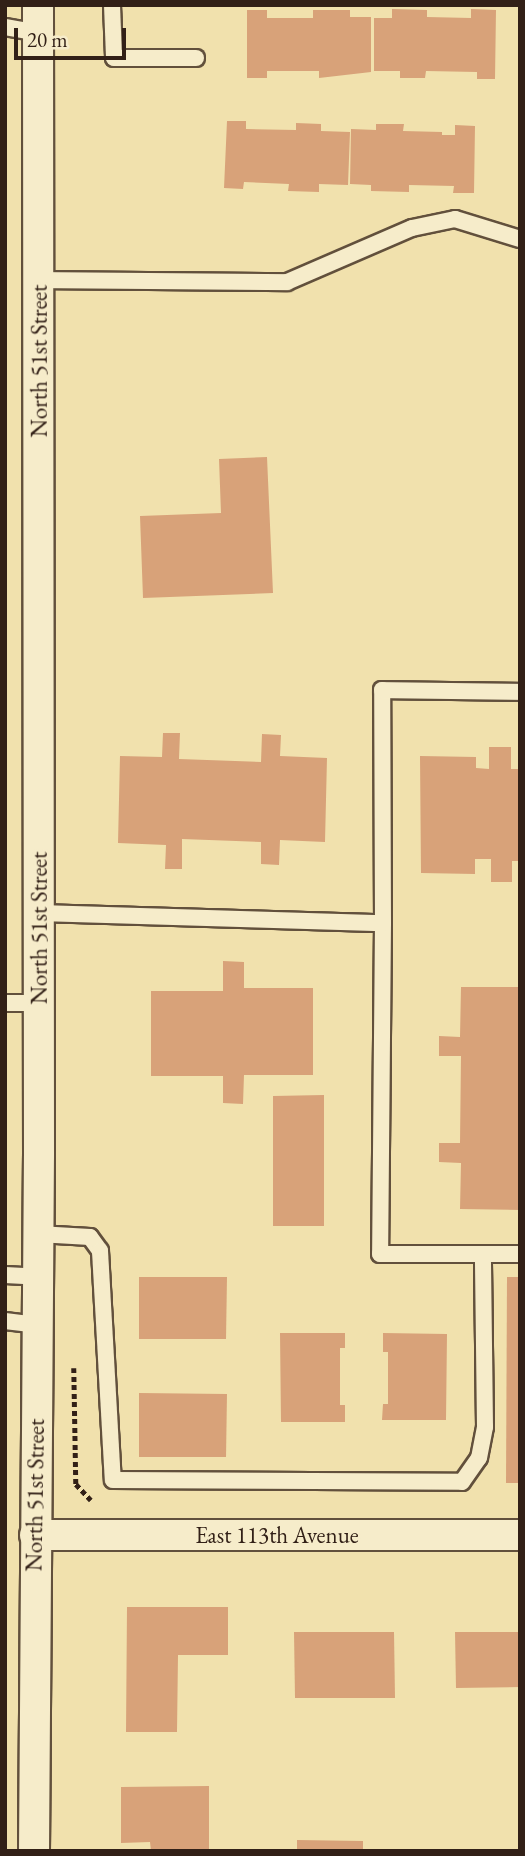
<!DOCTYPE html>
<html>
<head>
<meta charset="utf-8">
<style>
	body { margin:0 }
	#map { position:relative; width:525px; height:1856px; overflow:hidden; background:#f1e1ad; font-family:"EB Garamond",serif }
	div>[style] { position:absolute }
	.building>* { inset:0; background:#d8a279 }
	.path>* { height:4.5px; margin-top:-2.25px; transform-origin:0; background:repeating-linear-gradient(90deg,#322017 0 5px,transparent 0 8.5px) }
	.roads { filter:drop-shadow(2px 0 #62503c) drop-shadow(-2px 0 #62503c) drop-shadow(0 2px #62503c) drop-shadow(0 -2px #62503c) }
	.lane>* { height:16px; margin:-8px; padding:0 8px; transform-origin:8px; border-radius:8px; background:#f6ecca }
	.street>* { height:30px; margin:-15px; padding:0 15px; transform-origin:15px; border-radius:15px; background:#f6ecca }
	span { translate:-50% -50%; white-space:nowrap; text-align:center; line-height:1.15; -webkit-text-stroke:5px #f6ecca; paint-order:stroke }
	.street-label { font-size:23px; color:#322017 }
	.frame { position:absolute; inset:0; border:7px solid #322017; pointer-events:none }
	.scale { position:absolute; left:14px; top:28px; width:112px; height:32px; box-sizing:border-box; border:4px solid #322017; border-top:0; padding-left:9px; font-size:21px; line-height:24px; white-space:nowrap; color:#322017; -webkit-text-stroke:5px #f6ecca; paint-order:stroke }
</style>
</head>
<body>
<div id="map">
	<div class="building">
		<i style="clip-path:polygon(392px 9px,427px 10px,427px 17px,471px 18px,471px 9px,496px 10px,495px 79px,477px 79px,477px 72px,426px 71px,425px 78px,400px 78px,400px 71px,374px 71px,374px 18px,392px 18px)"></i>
		<i style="clip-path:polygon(247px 10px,267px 10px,267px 18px,313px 18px,313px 10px,350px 10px,350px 17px,371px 17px,371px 72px,319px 78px,319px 71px,267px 71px,267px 78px,247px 78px)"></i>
		<i style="clip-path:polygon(227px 121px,246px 121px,246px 129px,296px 130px,296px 123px,321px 124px,321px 131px,350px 132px,348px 185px,319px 184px,319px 192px,288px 191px,289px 184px,244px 182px,243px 189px,224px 188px)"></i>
		<i style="clip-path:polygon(376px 124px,404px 124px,403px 131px,442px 132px,442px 135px,455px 135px,455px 125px,475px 126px,474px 193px,453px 193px,454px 186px,409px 185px,409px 192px,371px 191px,371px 185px,350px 184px,351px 129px,376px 130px)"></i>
		<i style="clip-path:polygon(267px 457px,273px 593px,143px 598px,140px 516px,221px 513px,219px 459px)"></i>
		<i style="clip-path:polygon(163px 733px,180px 733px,179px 759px,261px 762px,262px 734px,281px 735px,280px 756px,327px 758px,325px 842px,280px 840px,279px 865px,261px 864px,261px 842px,182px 839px,182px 869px,165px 869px,166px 845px,118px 843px,120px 756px,162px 757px)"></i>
		<i style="clip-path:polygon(489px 747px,511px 747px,511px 769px,520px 769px,520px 861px,512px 861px,512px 882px,491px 882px,491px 859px,475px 859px,475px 874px,421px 873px,420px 756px,476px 757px,476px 768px,489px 769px)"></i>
		<i style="clip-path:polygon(223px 961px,244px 962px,244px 988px,313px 988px,313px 1075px,244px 1075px,243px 1104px,223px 1103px,223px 1076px,151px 1076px,151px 991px,223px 991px)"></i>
		<i style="clip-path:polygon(461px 987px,520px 987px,520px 1210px,460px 1209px,461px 1163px,439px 1162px,439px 1143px,460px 1143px,461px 1056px,439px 1056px,439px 1036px,460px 1037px)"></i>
		<i style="clip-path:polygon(324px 1095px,324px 1226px,273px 1226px,273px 1096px)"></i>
		<i style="clip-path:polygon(139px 1277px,227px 1277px,226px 1339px,139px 1339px)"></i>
		<i style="clip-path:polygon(507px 1277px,520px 1277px,520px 1483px,506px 1483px)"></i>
		<i style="clip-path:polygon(280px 1333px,345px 1333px,345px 1348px,340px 1348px,340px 1405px,345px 1405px,345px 1422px,281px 1422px)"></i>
		<i style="clip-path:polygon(383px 1333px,447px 1334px,446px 1420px,382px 1420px,383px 1404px,388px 1404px,388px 1352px,383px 1352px)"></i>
		<i style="clip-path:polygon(139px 1393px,227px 1394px,226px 1457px,139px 1457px)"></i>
		<i style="clip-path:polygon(127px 1607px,228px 1607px,228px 1655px,178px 1655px,177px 1732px,126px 1732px)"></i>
		<i style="clip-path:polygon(294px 1632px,394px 1632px,395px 1698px,295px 1698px)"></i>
		<i style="clip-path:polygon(455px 1632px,520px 1632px,520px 1687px,456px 1688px)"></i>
		<i style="clip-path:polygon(209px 1786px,209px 1851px,151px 1851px,150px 1842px,121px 1843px,121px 1787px)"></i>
		<i style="clip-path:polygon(297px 1840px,363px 1841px,363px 1851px,297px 1851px)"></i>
	</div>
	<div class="path">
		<i style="left:74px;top:1368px;width:116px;rotate:89deg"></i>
		<i style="left:76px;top:1484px;width:22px;rotate:47deg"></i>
	</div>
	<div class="roads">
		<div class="lane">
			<i style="left:112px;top:5px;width:53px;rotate:87.8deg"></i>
			<i style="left:114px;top:58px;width:82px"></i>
			<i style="left:5px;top:27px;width:34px;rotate:10deg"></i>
			<i style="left:39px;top:280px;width:248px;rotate:0.5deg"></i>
			<i style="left:287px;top:282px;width:136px;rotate:-23.4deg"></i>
			<i style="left:412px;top:228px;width:44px;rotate:-11.8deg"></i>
			<i style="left:455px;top:219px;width:68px;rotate:17.1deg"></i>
			<i style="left:39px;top:913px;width:344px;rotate:1.7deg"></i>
			<i style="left:383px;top:923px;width:331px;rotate:90.5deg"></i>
			<i style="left:380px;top:1254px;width:140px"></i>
			<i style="left:383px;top:923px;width:233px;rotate:-90.2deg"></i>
			<i style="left:382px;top:690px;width:138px;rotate:0.8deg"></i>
			<i style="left:5px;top:1003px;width:34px"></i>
			<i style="left:38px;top:1234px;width:52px;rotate:3.3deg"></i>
			<i style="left:90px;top:1237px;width:17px;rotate:54deg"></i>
			<i style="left:100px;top:1251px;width:229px;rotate:86.8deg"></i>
			<i style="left:113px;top:1480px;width:349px;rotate:0.3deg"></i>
			<i style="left:462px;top:1482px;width:29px;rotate:-55deg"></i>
			<i style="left:479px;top:1458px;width:32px;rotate:-79deg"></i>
			<i style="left:485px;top:1427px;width:173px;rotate:-90.7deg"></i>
			<i style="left:5px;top:1275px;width:33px;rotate:3deg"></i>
			<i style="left:5px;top:1321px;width:32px;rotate:7deg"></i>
		</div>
		<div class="street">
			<i style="left:35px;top:1535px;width:485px"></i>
			<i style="left:34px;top:1851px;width:696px;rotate:-89.59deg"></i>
			<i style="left:39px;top:1155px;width:1150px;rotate:-90.05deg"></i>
		</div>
	</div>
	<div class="street-label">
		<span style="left:39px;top:361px;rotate:-90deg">North 51st Street</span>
		<span style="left:39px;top:928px;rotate:-90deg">North 51st Street</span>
		<span style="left:35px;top:1495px;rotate:-89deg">North 51st Street</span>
		<span style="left:277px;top:1535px">East 113th Avenue</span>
	</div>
	<div class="frame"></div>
	<div class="scale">20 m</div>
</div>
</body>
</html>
